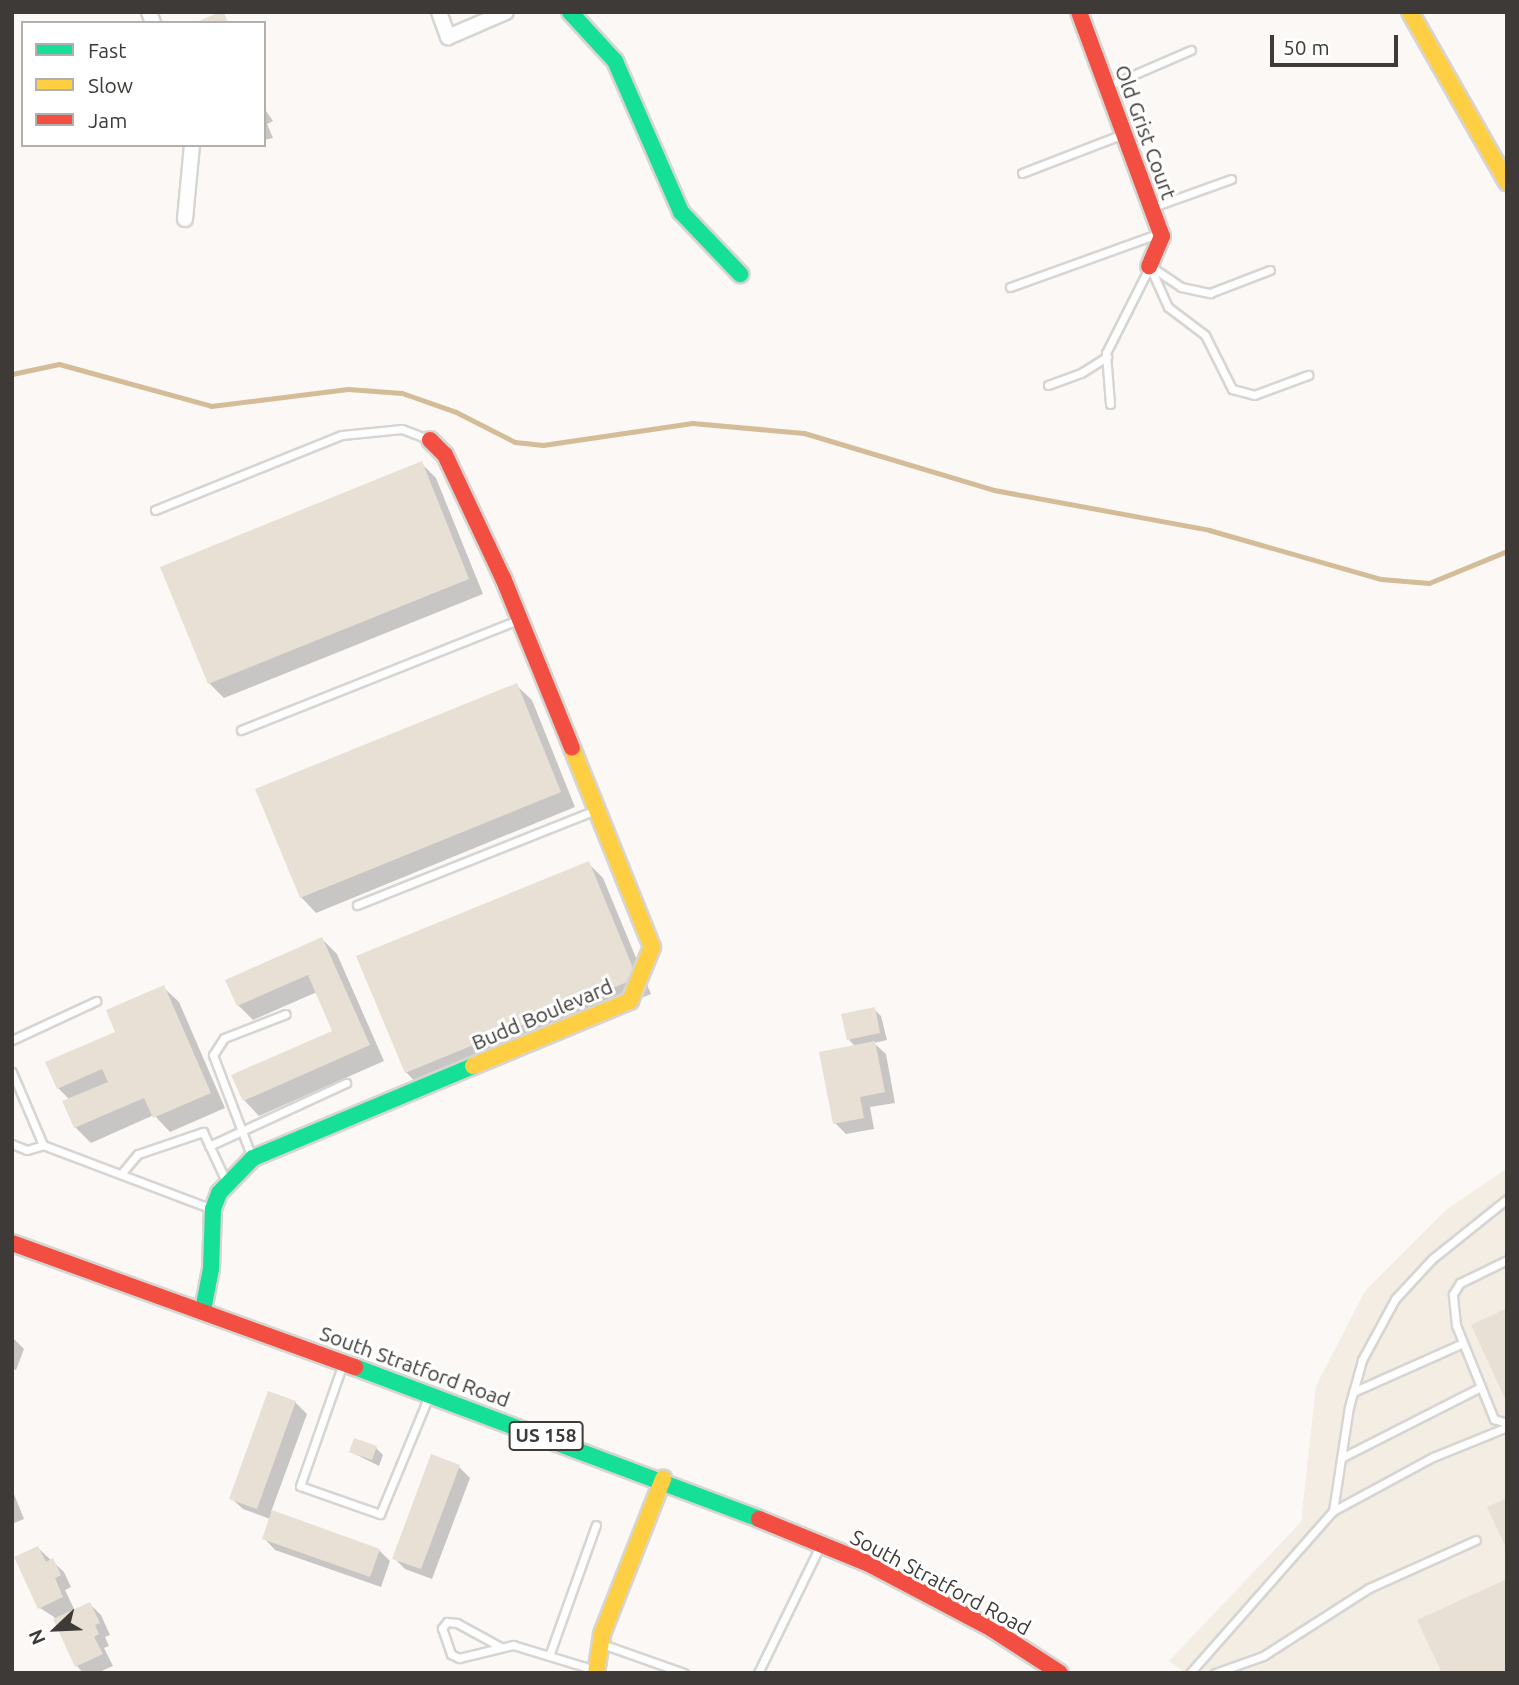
<!DOCTYPE html>
<html>
<head>
<meta charset="utf-8">
<style>
	body { margin:0 }
	#map { position:relative; width:1519px; height:1685px; overflow:hidden; background:#fbf8f5; font-family:Ubuntu,sans-serif }
	div>[style] { position:absolute }
	.built>* { inset:0; background:#f4ede4 }
	.shadow>* { inset:0; background:#0003 }
	.stream>* { height:5px; margin:-2.5px; padding:0 2.5px; transform-origin:2.5px; border-radius:2.5px; background:#d5bc99 }
	.building>* { inset:0; background:#e8e0d5 }
	.roads { filter:drop-shadow(2px 0 #d7d5d2) drop-shadow(-2px 0 #d7d5d2) drop-shadow(0 2px #d7d5d2) drop-shadow(0 -2px #d7d5d2) }
	.lane>* { height:7px; margin:-3.5px; padding:0 3.5px; transform-origin:3.5px; border-radius:3.5px; background:#fefefe }
	.street>* { height:14px; margin:-7px; padding:0 7px; transform-origin:7px; border-radius:7px; background:#fefefe }
	.fast>* { height:16px; margin:-8px; padding:0 8px; transform-origin:8px; border-radius:8px; background:#16e098 }
	.slow>* { height:16px; margin:-8px; padding:0 8px; transform-origin:8px; border-radius:8px; background:#ffcf43 }
	.jam>* { height:16px; margin:-8px; padding:0 8px; transform-origin:8px; border-radius:8px; background:#f24e42 }
	span { translate:-50% -50%; white-space:nowrap; text-align:center; line-height:1.15; -webkit-text-stroke:6px #fff; paint-order:stroke }
	.shield-label span { padding:2px 5px; background:#fff; border:2px solid; border-radius:5px; -webkit-text-stroke-width:0 }
	.shield-label { font-size:19px; color:#3d3a37; font-weight:700 }
	.street-label { font-size:21px; color:#3d3a37 }
	.frame { position:absolute; inset:0; border:14px solid #3d3a37; pointer-events:none }
	.legend { position:absolute; left:21px; top:21px; width:245px; height:126px; box-sizing:border-box; background:#fff; border:2px solid #b1b0af; margin:0; padding:9px 12px; list-style:none; font-size:21px; color:#3d3a37 }
	.legend li { display:flex; align-items:center; gap:14px; height:35px }
	.legend b { width:35px; border:2px solid #b1b0af }
	.north { position:absolute; left:21px; top:1594px; width:70px; height:70px; -webkit-text-stroke:5px #fff; paint-order:stroke; rotate:247deg; font-size:19px; font-weight:700; line-height:28px; text-align:center; color:#3d3a37 }
	.north::after { content:''; display:block; margin:auto; width:24px; height:32px; background:#3d3a37; clip-path:polygon(50% 0,100% 100%,50% 72%,0 100%) }
	.scale { position:absolute; left:1270px; top:35px; width:128px; height:32px; box-sizing:border-box; border:4px solid #3d3a37; border-top:0; padding-left:9px; font-size:21px; line-height:24px; white-space:nowrap; color:#3d3a37; -webkit-text-stroke:5px #fff; paint-order:stroke }
</style>
</head>
<body>
<div id="map">
	<div class="built">
		<i style="clip-path:polygon(1507px 1168px,1507px 1673px,1185px 1673px,1169px 1661px,1301px 1522px,1316px 1386px,1365px 1291px,1446px 1210px)"></i>
	</div>
	<div class="shadow">
		<i style="clip-path:polygon(264px 108px,273px 121px,267px 124px,273px 138px,264px 140px)"></i>
		<i style="clip-path:polygon(421px 463px,436px 478px,483px 594px,224px 698px,209px 683px)"></i>
		<i style="clip-path:polygon(516px 685px,532px 700px,575px 807px,316px 913px,301px 897px)"></i>
		<i style="clip-path:polygon(588px 863px,603px 878px,651px 994px,421px 1088px,406px 1072px)"></i>
		<i style="clip-path:polygon(322px 939px,337px 954px,384px 1061px,259px 1116px,244px 1100px,334px 1031px,317px 992px,253px 1020px,238px 1005px)"></i>
		<i style="clip-path:polygon(163px 987px,179px 1002px,225px 1108px,170px 1132px,154px 1115px,91px 1143px,75px 1127px,70px 1100px,58px 1088px)"></i>
		<i style="clip-path:polygon(874px 1009px,881px 1016px,887px 1040px,874px 1043px,886px 1054px,895px 1103px,870px 1107px,874px 1129px,846px 1134px,835px 1123px,856px 1047px,849px 1040px)"></i>
		<i style="clip-path:polygon(12px 1337px,24px 1349px,16px 1370px,12px 1369px)"></i>
		<i style="clip-path:polygon(295px 1402px,307px 1414px,271px 1512px,379px 1550px,390px 1561px,381px 1587px,275px 1550px,264px 1538px,270px 1519px,243px 1509px,231px 1498px)"></i>
		<i style="clip-path:polygon(376px 1448px,383px 1455px,379px 1466px,351px 1452px)"></i>
		<i style="clip-path:polygon(459px 1467px,470px 1478px,432px 1579px,405px 1569px,394px 1558px)"></i>
		<i style="clip-path:polygon(12px 1489px,24px 1519px,12px 1524px)"></i>
		<i style="clip-path:polygon(38px 1548px,64px 1572px,71px 1587px,65px 1590px,75px 1611px,90px 1604px,101px 1615px,110px 1635px,105px 1637px,109px 1646px,104px 1648px,113px 1666px,97px 1673px,83px 1673px,77px 1666px,54px 1617px,40px 1608px)"></i>
	</div>
	<div class="stream">
		<i style="left:12px;top:374px;width:48px;rotate:-12deg"></i>
		<i style="left:59px;top:364px;width:158px;rotate:15.4deg"></i>
		<i style="left:211px;top:406px;width:138px;rotate:-7.1deg"></i>
		<i style="left:348px;top:389px;width:54px;rotate:4.2deg"></i>
		<i style="left:402px;top:393px;width:57px;rotate:19.4deg"></i>
		<i style="left:456px;top:412px;width:66px;rotate:27deg"></i>
		<i style="left:515px;top:442px;width:28px;rotate:6deg"></i>
		<i style="left:543px;top:445px;width:151px;rotate:-8.4deg"></i>
		<i style="left:692px;top:423px;width:112px;rotate:5.1deg"></i>
		<i style="left:804px;top:433px;width:198px;rotate:16.7deg"></i>
		<i style="left:994px;top:490px;width:219px;rotate:10.5deg"></i>
		<i style="left:1209px;top:530px;width:179px;rotate:15.9deg"></i>
		<i style="left:1381px;top:579px;width:48px;rotate:4.8deg"></i>
		<i style="left:1429px;top:583px;width:84px;rotate:-22.3deg"></i>
	</div>
	<div class="building">
		<i style="clip-path:polygon(224px 12px,228px 23px,194px 23px,220px 12px)"></i>
		<i style="clip-path:polygon(422px 461px,469px 579px,208px 684px,160px 567px)"></i>
		<i style="clip-path:polygon(517px 683px,561px 792px,300px 898px,255px 789px)"></i>
		<i style="clip-path:polygon(589px 861px,637px 978px,405px 1073px,356px 956px)"></i>
		<i style="clip-path:polygon(322px 937px,370px 1045px,243px 1101px,231px 1075px,332px 1031px,308px 975px,237px 1006px,225px 980px)"></i>
		<i style="clip-path:polygon(164px 985px,211px 1093px,153px 1118px,144px 1098px,74px 1128px,62px 1101px,108px 1082px,102px 1069px,57px 1089px,45px 1062px,115px 1032px,106px 1010px)"></i>
		<i style="clip-path:polygon(875px 1007px,880px 1033px,847px 1040px,841px 1014px)"></i>
		<i style="clip-path:polygon(875px 1041px,885px 1092px,860px 1097px,864px 1118px,833px 1124px,819px 1052px)"></i>
		<i style="clip-path:polygon(1507px 1308px,1507px 1403px,1471px 1325px)"></i>
		<i style="clip-path:polygon(268px 1391px,296px 1401px,257px 1509px,229px 1499px)"></i>
		<i style="clip-path:polygon(354px 1438px,377px 1446px,372px 1460px,349px 1452px)"></i>
		<i style="clip-path:polygon(431px 1454px,460px 1465px,421px 1569px,392px 1559px)"></i>
		<i style="clip-path:polygon(1507px 1498px,1507px 1550px,1487px 1507px)"></i>
		<i style="clip-path:polygon(272px 1510px,380px 1549px,370px 1577px,262px 1539px)"></i>
		<i style="clip-path:polygon(38px 1546px,46px 1562px,53px 1558px,61px 1575px,55px 1578px,63px 1597px,38px 1609px,14px 1557px)"></i>
		<i style="clip-path:polygon(1507px 1579px,1507px 1673px,1442px 1673px,1417px 1620px)"></i>
		<i style="clip-path:polygon(90px 1602px,100px 1623px,95px 1625px,99px 1634px,94px 1637px,103px 1654px,75px 1667px,53px 1619px)"></i>
	</div>
	<div class="roads">
		<div class="lane">
			<i style="left:1110px;top:85px;width:88px;rotate:-23.4deg"></i>
			<i style="left:1022px;top:173px;width:108px;rotate:-21.1deg"></i>
			<i style="left:1153px;top:207px;width:83px;rotate:-19.7deg"></i>
			<i style="left:1150px;top:266px;width:37px;rotate:34deg"></i>
			<i style="left:1181px;top:287px;width:30px;rotate:12deg"></i>
			<i style="left:1210px;top:293px;width:64px;rotate:-21deg"></i>
			<i style="left:1150px;top:267px;width:44px;rotate:65.8deg"></i>
			<i style="left:1168px;top:307px;width:46px;rotate:37.1deg"></i>
			<i style="left:1205px;top:335px;width:60px;rotate:63.4deg"></i>
			<i style="left:1232px;top:389px;width:23px;rotate:15deg"></i>
			<i style="left:1254px;top:395px;width:58px;rotate:-20.3deg"></i>
			<i style="left:1010px;top:287px;width:156px;rotate:-19.8deg"></i>
			<i style="left:1048px;top:385px;width:35px;rotate:-20deg"></i>
			<i style="left:1081px;top:373px;width:31px;rotate:-32deg"></i>
			<i style="left:1110px;top:404px;width:51px;rotate:-94.5deg"></i>
			<i style="left:1106px;top:353px;width:93px;rotate:-63.2deg"></i>
			<i style="left:155px;top:510px;width:201px;rotate:-21.9deg"></i>
			<i style="left:342px;top:435px;width:60px;rotate:-5.7deg"></i>
			<i style="left:402px;top:429px;width:28px;rotate:21deg"></i>
			<i style="left:241px;top:730px;width:297px;rotate:-21.7deg"></i>
			<i style="left:357px;top:905px;width:254px;rotate:-21.7deg"></i>
			<i style="left:12px;top:1040px;width:93px;rotate:-24.9deg"></i>
			<i style="left:12px;top:1072px;width:79px;rotate:67deg"></i>
			<i style="left:43px;top:1145px;width:178px;rotate:20.7deg"></i>
			<i style="left:12px;top:1144px;width:16px;rotate:22deg"></i>
			<i style="left:27px;top:1150px;width:17px;rotate:-17deg"></i>
			<i style="left:209px;top:1146px;width:151px;rotate:-24.7deg"></i>
			<i style="left:251px;top:1155px;width:107px;rotate:-110.8deg"></i>
			<i style="left:213px;top:1055px;width:20px;rotate:-57deg"></i>
			<i style="left:224px;top:1038px;width:66px;rotate:-21.2deg"></i>
			<i style="left:121px;top:1174px;width:26px;rotate:-50deg"></i>
			<i style="left:138px;top:1154px;width:69px;rotate:-18.7deg"></i>
			<i style="left:203px;top:1132px;width:54px;rotate:64.9deg"></i>
			<i style="left:342px;top:1366px;width:127px;rotate:109.3deg"></i>
			<i style="left:300px;top:1486px;width:85px;rotate:19.3deg"></i>
			<i style="left:380px;top:1514px;width:126px;rotate:-67.5deg"></i>
			<i style="left:1481px;top:1387px;width:67px;rotate:-112deg"></i>
			<i style="left:1456px;top:1325px;width:31px;rotate:-96deg"></i>
			<i style="left:1453px;top:1294px;width:13px;rotate:-58deg"></i>
			<i style="left:1460px;top:1283px;width:52px;rotate:-26.1deg"></i>
			<i style="left:1353px;top:1392px;width:120px;rotate:-24deg"></i>
			<i style="left:1341px;top:1458px;width:157px;rotate:-26.9deg"></i>
			<i style="left:1481px;top:1387px;width:35px;rotate:68deg"></i>
			<i style="left:1494px;top:1419px;width:14px;rotate:17deg"></i>
			<i style="left:1333px;top:1511px;width:114px;rotate:-28.4deg"></i>
			<i style="left:1433px;top:1457px;width:80px;rotate:-22.1deg"></i>
			<i style="left:602px;top:1644px;width:87px;rotate:19.5deg"></i>
			<i style="left:499px;top:1646px;width:48px;rotate:-151.3deg"></i>
			<i style="left:457px;top:1623px;width:10px;rotate:-174deg"></i>
			<i style="left:447px;top:1622px;width:8px;rotate:130deg"></i>
			<i style="left:442px;top:1628px;width:28px;rotate:71deg"></i>
			<i style="left:451px;top:1654px;width:9px;rotate:27deg"></i>
			<i style="left:459px;top:1658px;width:56px;rotate:-13.5deg"></i>
			<i style="left:513px;top:1645px;width:83px;rotate:16.9deg"></i>
			<i style="left:549px;top:1656px;width:139px;rotate:-70.3deg"></i>
			<i style="left:758px;top:1673px;width:139px;rotate:-64deg"></i>
			<i style="left:1190px;top:1673px;width:216px;rotate:-48.6deg"></i>
			<i style="left:1333px;top:1511px;width:105px;rotate:-81.3deg"></i>
			<i style="left:1349px;top:1407px;width:49px;rotate:-74.5deg"></i>
			<i style="left:1362px;top:1360px;width:69px;rotate:-61.6deg"></i>
			<i style="left:1395px;top:1299px;width:54px;rotate:-47.2deg"></i>
			<i style="left:1432px;top:1259px;width:96px;rotate:-38.7deg"></i>
			<i style="left:1215px;top:1673px;width:51px;rotate:-19.5deg"></i>
			<i style="left:1263px;top:1656px;width:126px;rotate:-32.7deg"></i>
			<i style="left:1369px;top:1588px;width:117px;rotate:-24.2deg"></i>
		</div>
		<div class="street">
			<i style="left:149px;top:12px;width:12px;rotate:70deg"></i>
			<i style="left:439px;top:12px;width:27px;rotate:70deg"></i>
			<i style="left:448px;top:37px;width:63px;rotate:-23.3deg"></i>
			<i style="left:185px;top:219px;width:74px;rotate:-84.6deg"></i>
		</div>
		<div class="fast">
			<i style="left:570px;top:12px;width:67px;rotate:47.4deg"></i>
			<i style="left:615px;top:61px;width:165px;rotate:66.4deg"></i>
			<i style="left:681px;top:212px;width:86px;rotate:46.4deg"></i>
			<i style="left:203px;top:1310px;width:42px;rotate:-79deg"></i>
			<i style="left:211px;top:1269px;width:60px;rotate:-88.1deg"></i>
			<i style="left:213px;top:1209px;width:17px;rotate:-69deg"></i>
			<i style="left:219px;top:1193px;width:49px;rotate:-45.8deg"></i>
			<i style="left:253px;top:1158px;width:238px;rotate:-22.7deg"></i>
			<i style="left:355px;top:1367px;width:432px;rotate:20.6deg"></i>
		</div>
		<div class="slow">
			<i style="left:1410px;top:12px;width:196px;rotate:60.3deg"></i>
			<i style="left:473px;top:1066px;width:170px;rotate:-22.5deg"></i>
			<i style="left:630px;top:1001px;width:58px;rotate:-67.8deg"></i>
			<i style="left:652px;top:947px;width:214px;rotate:-111.9deg"></i>
			<i style="left:596px;top:1673px;width:39px;rotate:-81deg"></i>
			<i style="left:602px;top:1634px;width:167px;rotate:-68.5deg"></i>
		</div>
		<div class="jam">
			<i style="left:1079px;top:12px;width:239px;rotate:69.7deg"></i>
			<i style="left:1162px;top:236px;width:33px;rotate:113deg"></i>
			<i style="left:430px;top:440px;width:21px;rotate:45deg"></i>
			<i style="left:445px;top:455px;width:136px;rotate:64.8deg"></i>
			<i style="left:503px;top:578px;width:183px;rotate:67.9deg"></i>
			<i style="left:12px;top:1243px;width:365px;rotate:19.9deg"></i>
			<i style="left:759px;top:1519px;width:117px;rotate:22.2deg"></i>
			<i style="left:867px;top:1563px;width:141px;rotate:27.8deg"></i>
			<i style="left:992px;top:1629px;width:81px;rotate:32.9deg"></i>
		</div>
	</div>
	<div class="shield-label">
		<span style="left:546px;top:1436px">US 158</span>
	</div>
	<div class="street-label">
		<span style="left:1146px;top:132px;rotate:70deg">Old Grist Court</span>
		<span style="left:542px;top:1014px;rotate:-23deg">Budd Boulevard</span>
		<span style="left:415px;top:1366px;rotate:20deg">South Stratford Road</span>
		<span style="left:941px;top:1582px;rotate:28deg">South Stratford Road</span>
	</div>
	<div class="frame"></div>
	<ul class="legend">
	<li><b style="height:9px;background:#16e098"></b>Fast</li>
	<li><b style="height:9px;background:#ffcf43"></b>Slow</li>
	<li><b style="height:9px;background:#f24e42"></b>Jam</li>
	</ul>
	<div class="north">N</div>
	<div class="scale">50 m</div>
</div>
</body>
</html>
